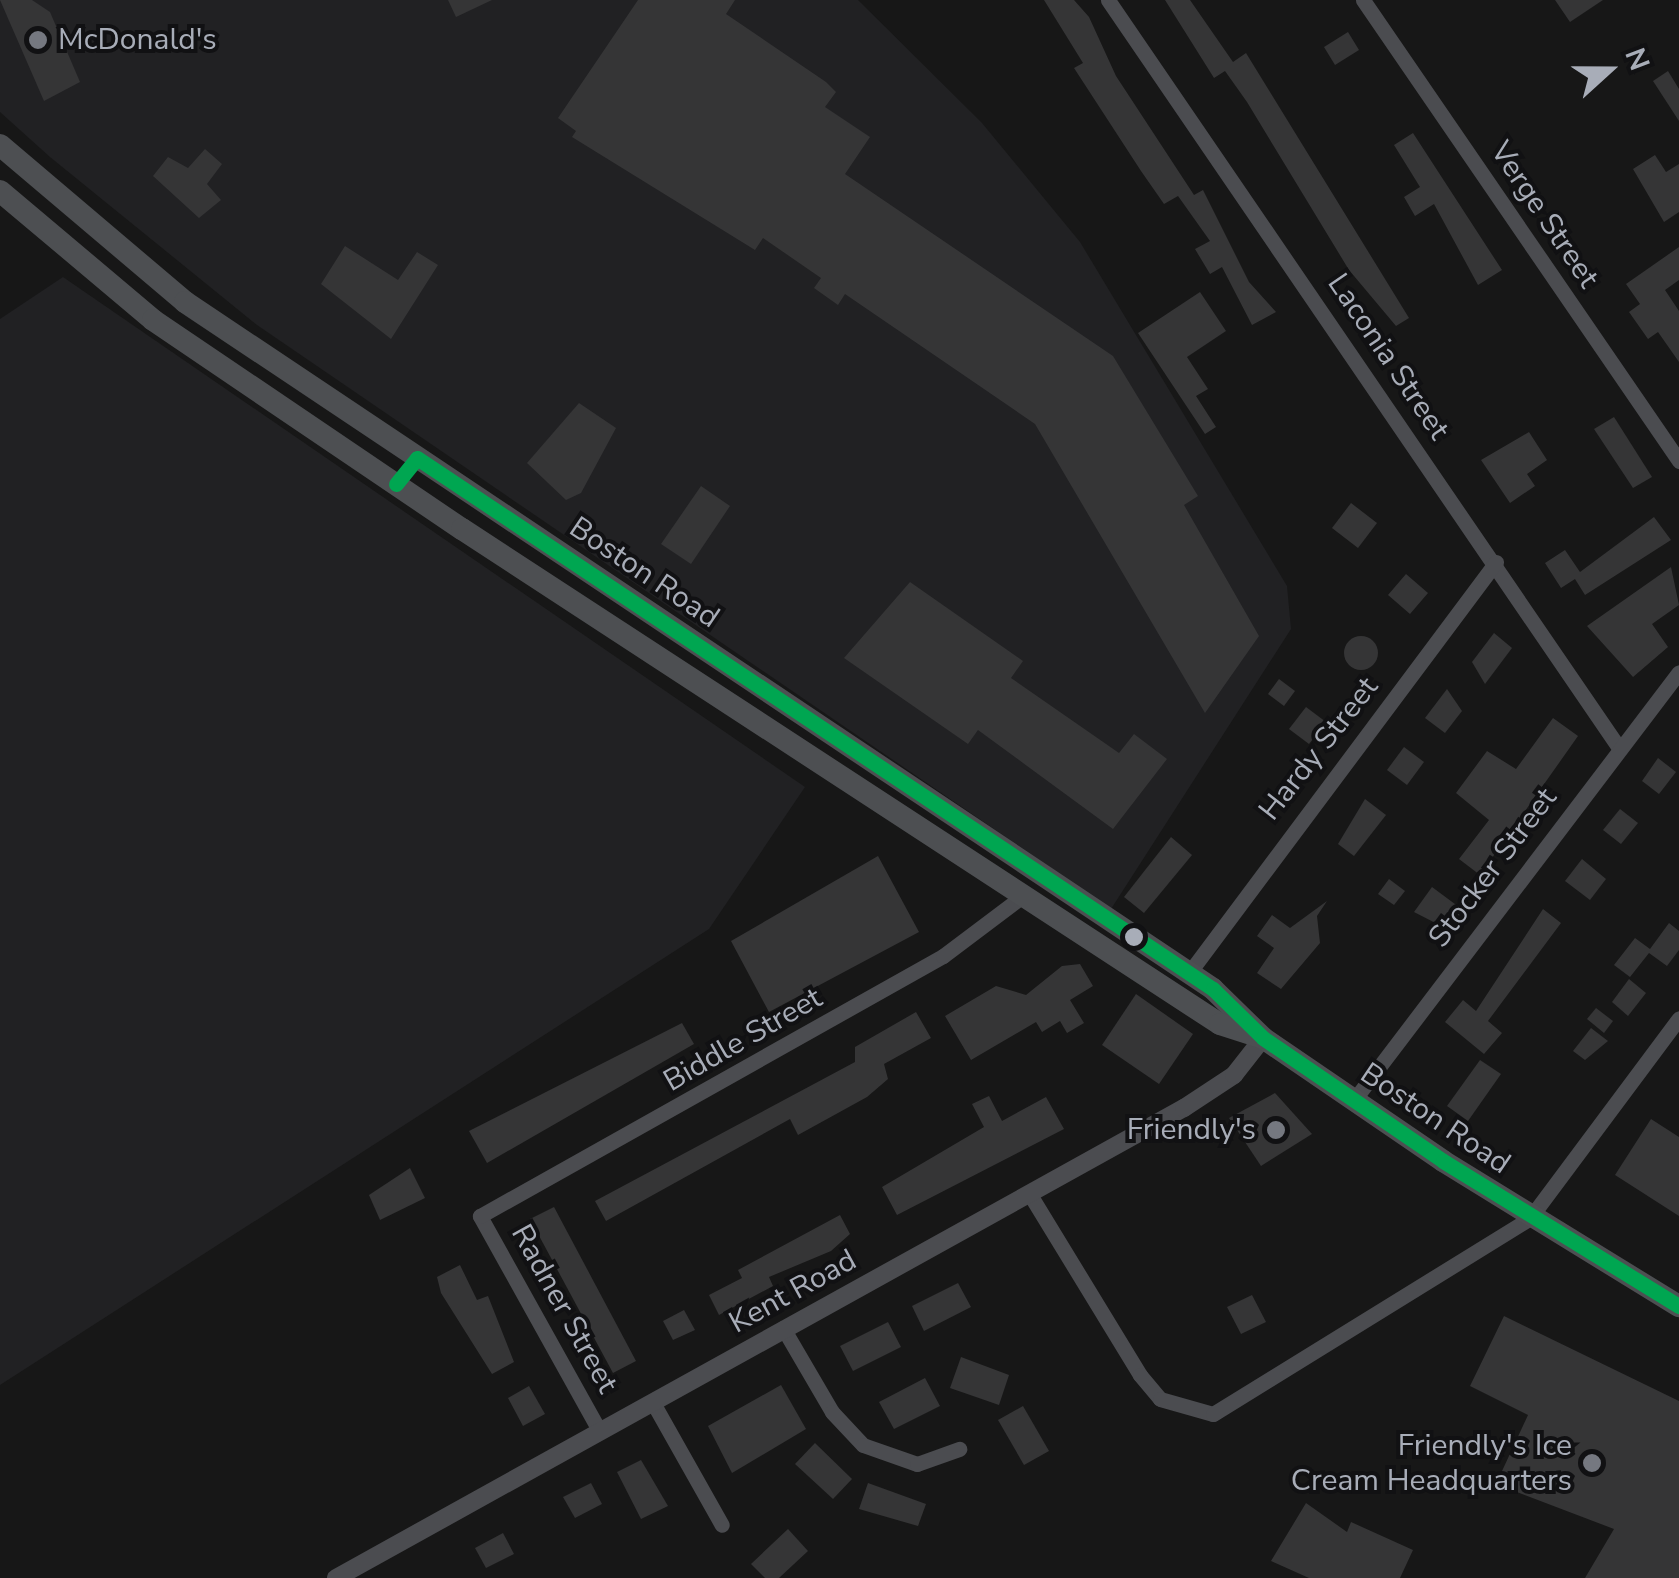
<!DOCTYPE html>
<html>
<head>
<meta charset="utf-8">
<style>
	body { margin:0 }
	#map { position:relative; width:1679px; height:1578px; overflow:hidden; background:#171717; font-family:"Nunito Sans",sans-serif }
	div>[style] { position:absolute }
	.built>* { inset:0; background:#212123 }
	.building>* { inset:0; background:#353536 }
	.round { border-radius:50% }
	.minor>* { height:15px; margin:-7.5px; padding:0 7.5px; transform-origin:7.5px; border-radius:7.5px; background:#4b4c50 }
	.tertiary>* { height:18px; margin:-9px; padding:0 9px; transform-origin:9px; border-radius:9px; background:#4b4c50 }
	.primary>* { height:22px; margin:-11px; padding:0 11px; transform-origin:11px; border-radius:11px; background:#4d4f52 }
	.bus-1>* { height:15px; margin:-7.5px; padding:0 7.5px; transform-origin:7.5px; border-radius:7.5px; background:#00a651 }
	.dots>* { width:28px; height:28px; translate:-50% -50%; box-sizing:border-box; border:5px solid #111113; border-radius:50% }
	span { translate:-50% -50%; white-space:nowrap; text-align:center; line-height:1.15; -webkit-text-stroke:8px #111113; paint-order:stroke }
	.poi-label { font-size:30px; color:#a8adb8 }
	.left { translate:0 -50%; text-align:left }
	.right { translate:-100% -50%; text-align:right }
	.street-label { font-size:30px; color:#a8adb8 }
	.north { position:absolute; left:1559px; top:20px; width:100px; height:100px; -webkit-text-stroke:8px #111113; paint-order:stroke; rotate:69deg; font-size:28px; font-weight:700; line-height:40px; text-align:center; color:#a8adb8 }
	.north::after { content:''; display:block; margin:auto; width:35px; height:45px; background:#a8adb8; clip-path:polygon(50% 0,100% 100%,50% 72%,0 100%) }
</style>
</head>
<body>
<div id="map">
	<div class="built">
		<i style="clip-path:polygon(0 0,858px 0,982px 123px,1080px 242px,1287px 586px,1291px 629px,1111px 909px,257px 325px,50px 157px,0 112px)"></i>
		<i style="clip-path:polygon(63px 277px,805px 787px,709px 929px,0 1385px,0 319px)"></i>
	</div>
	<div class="building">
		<i style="clip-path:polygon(0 0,32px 0,50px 12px,80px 82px,44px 101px)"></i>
		<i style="clip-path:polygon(448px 0,492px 0,456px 17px)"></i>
		<i style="clip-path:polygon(638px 0,735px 0,726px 14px,826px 82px,836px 92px,825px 107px,870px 137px,845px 174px,1113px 356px,1198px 496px,1184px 505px,1259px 636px,1205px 713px,1035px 424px,845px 294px,838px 305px,814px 288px,821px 278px,763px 238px,755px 250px,572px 137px,576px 131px,558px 118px)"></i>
		<i style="clip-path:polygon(1044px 0,1074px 0,1089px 17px,1116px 76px,1194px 195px,1203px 190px,1249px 282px,1276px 312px,1252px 325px,1222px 267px,1210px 274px,1195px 249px,1210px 241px,1178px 196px,1164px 204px,1141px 171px,1074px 68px,1083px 63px)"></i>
		<i style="clip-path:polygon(1165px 0,1190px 0,1233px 62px,1246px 53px,1409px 318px,1396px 326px,1349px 270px,1247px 102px,1225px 71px,1214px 78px)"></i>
		<i style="clip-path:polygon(1555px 0,1603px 0,1570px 22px)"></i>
		<i style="clip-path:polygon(1348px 32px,1359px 50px,1335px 65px,1324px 47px)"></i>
		<i style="clip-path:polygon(1668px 71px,1679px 89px,1679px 121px,1653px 81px)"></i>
		<i style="clip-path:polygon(1413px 133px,1502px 270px,1478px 285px,1434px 204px,1415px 216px,1404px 197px,1420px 187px,1394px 145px)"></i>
		<i style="clip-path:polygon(205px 149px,222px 164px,207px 184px,221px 200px,199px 218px,153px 176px,168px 157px,188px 168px)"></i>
		<i style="clip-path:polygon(1655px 155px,1666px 172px,1679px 164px,1679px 212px,1664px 222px,1633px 169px)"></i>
		<i style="clip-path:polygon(345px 246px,398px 280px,417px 252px,438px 265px,391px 339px,321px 284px)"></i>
		<i style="clip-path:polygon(1679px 247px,1679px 280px,1665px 290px,1679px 311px,1679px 362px,1658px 332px,1648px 339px,1629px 312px,1640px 304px,1626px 284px)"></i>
		<i style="clip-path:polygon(1200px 292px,1226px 331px,1187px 357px,1208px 389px,1196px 396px,1216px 427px,1205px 434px,1138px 333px)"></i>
		<i style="clip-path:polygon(579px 403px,616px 428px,581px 493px,566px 500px,527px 463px)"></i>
		<i style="clip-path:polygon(1614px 417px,1652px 477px,1633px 488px,1594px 429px)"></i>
		<i style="clip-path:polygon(1529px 432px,1547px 460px,1527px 474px,1535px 486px,1510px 503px,1481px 460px)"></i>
		<i style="clip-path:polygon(701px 486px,730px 506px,691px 564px,661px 544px)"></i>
		<i style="clip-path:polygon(1351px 503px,1377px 523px,1358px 548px,1332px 528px)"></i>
		<i style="clip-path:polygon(1654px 517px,1671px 540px,1585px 595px,1575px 579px,1561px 588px,1545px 563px,1565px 550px,1580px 572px)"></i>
		<i style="clip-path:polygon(1671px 567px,1679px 605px,1652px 624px,1668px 647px,1633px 677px,1587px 626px)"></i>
		<i style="clip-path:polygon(1406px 574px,1428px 593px,1410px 614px,1388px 595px)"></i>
		<i style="clip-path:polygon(910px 582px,1023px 661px,1011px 678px,1119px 753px,1134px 734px,1167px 759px,1113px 829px,978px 730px,968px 744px,844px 658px)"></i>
		<i style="clip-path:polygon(1494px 633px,1512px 648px,1485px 684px,1472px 662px)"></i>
		<i class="round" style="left:1344px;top:636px;width:34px;height:34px"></i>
		<i style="clip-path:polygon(1279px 679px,1295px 691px,1284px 706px,1268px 694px)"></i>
		<i style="clip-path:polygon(1447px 689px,1462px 711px,1445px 733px,1425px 718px)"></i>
		<i style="clip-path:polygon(1306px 707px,1326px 722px,1309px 744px,1289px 729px)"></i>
		<i style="clip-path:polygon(1553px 718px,1578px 736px,1480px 875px,1459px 859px,1489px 820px,1456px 793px,1487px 751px,1516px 769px)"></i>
		<i style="clip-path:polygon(1404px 747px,1424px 762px,1407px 785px,1387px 770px)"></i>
		<i style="clip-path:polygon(1658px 758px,1676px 772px,1659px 794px,1642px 781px)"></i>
		<i style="clip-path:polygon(1365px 799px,1386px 815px,1354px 856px,1338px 844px)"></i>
		<i style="clip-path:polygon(1620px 809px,1638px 823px,1621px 844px,1603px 830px)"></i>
		<i style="clip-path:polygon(1171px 837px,1192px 855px,1144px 913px,1124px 897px)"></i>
		<i style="clip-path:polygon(878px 856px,919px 932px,769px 1012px,731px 941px)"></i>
		<i style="clip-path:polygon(1582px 859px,1606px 879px,1590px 900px,1565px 881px)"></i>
		<i style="clip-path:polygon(1389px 879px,1405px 891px,1394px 905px,1378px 894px)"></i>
		<i style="clip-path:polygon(1432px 887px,1463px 910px,1449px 930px,1414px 912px)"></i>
		<i style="clip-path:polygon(1327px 901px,1317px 916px,1320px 943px,1281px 989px,1257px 973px,1274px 948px,1257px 936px,1272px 915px,1290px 928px)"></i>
		<i style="clip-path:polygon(1543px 909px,1561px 923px,1488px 1021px,1502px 1033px,1484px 1054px,1445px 1022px,1463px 1000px,1476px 1011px)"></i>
		<i style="clip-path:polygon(1669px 923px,1679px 931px,1679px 950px,1667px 966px,1649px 953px,1630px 977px,1614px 965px,1635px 938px,1650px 949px)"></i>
		<i style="clip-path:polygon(1080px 964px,1093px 986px,1070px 1000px,1084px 1023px,1067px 1033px,1060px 1021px,1042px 1032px,1036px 1022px,971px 1060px,945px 1016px,996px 986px,1026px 995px,1062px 966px)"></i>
		<i style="clip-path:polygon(1629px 979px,1646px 993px,1628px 1016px,1612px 1002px)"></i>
		<i style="clip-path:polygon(1136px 994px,1193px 1034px,1159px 1084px,1102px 1045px)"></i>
		<i style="clip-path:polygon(1596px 1008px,1613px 1021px,1604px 1033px,1587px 1019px)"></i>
		<i style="clip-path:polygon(916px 1012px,931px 1038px,884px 1064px,888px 1079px,867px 1097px,798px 1135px,790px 1119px,606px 1221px,595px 1201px,855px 1062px,855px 1047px)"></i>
		<i style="clip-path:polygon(682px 1023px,694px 1044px,487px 1163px,469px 1131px)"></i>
		<i style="clip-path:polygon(1591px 1028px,1608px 1041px,1585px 1060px,1573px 1051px)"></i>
		<i style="clip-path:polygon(1480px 1060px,1501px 1074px,1468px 1121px,1447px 1106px)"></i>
		<i style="clip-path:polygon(1275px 1093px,1312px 1134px,1261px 1166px,1229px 1118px)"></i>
		<i style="clip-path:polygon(989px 1096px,1002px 1121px,1046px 1097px,1064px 1129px,897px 1215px,882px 1187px,984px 1127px,972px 1104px)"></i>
		<i style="clip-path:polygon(1651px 1119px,1679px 1137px,1679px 1216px,1615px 1175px)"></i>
		<i style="clip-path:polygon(410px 1168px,425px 1198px,380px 1220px,369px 1195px)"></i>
		<i style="clip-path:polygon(554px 1207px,636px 1361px,613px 1373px,530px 1219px)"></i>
		<i style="clip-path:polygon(840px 1215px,850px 1234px,831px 1251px,769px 1277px,773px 1286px,719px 1315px,709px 1295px,742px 1278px,738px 1270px)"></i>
		<i style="clip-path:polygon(460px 1265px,477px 1300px,488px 1296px,514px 1362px,492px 1374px,441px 1293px,437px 1277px)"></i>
		<i style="clip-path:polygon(958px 1283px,971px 1307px,924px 1331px,912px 1306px)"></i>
		<i style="clip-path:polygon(1252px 1295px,1266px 1322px,1241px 1334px,1227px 1307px)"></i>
		<i style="clip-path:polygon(684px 1310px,695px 1330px,673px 1340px,663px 1321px)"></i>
		<i style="clip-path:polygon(1504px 1316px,1679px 1401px,1679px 1578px,1585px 1578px,1614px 1529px,1496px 1484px,1528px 1415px,1470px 1386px)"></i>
		<i style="clip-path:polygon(888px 1322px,901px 1347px,853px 1371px,840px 1346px)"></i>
		<i style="clip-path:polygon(961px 1357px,1009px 1375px,999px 1405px,950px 1388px)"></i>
		<i style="clip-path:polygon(925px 1378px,940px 1406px,894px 1429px,879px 1402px)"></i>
		<i style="clip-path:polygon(781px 1385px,806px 1429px,732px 1473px,708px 1426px)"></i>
		<i style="clip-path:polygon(529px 1386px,545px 1414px,523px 1426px,508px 1398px)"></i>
		<i style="clip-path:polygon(1023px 1406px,1049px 1451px,1024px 1465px,998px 1420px)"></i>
		<i style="clip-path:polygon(815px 1443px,852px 1479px,833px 1499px,795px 1464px)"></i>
		<i style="clip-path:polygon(641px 1460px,668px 1506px,641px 1519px,617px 1472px)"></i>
		<i style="clip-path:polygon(591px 1483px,602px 1504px,575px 1518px,563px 1497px)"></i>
		<i style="clip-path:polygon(868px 1483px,926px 1504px,918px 1526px,859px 1509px)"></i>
		<i style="clip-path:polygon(1306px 1503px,1347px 1532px,1351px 1522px,1413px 1550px,1400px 1578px,1309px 1578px,1271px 1561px)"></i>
		<i style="clip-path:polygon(788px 1529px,808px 1551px,779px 1578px,765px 1578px,751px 1564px)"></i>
		<i style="clip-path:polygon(503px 1533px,514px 1554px,486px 1568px,475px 1548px)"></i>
	</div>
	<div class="minor">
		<i style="left:1108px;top:0;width:906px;rotate:55.66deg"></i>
		<i style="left:1363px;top:0;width:559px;rotate:55.57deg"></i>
		<i style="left:1189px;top:973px;width:513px;rotate:-53.24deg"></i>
		<i style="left:1354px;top:1100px;width:537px;rotate:-52.79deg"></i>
		<i style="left:1029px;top:1193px;width:213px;rotate:58.6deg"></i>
		<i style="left:1140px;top:1375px;width:31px;rotate:50deg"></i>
		<i style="left:1160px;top:1399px;width:55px;rotate:15.8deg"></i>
		<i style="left:1213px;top:1414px;width:373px;rotate:-31.7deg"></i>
		<i style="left:1530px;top:1218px;width:249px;rotate:-53.3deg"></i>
		<i style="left:783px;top:1328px;width:97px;rotate:59.7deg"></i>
		<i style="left:832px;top:1412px;width:45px;rotate:46.8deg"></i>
		<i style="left:863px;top:1445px;width:57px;rotate:19.4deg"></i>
		<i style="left:917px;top:1464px;width:45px;rotate:-19.7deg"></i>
		<i style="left:652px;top:1401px;width:142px;rotate:60.6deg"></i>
		<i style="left:599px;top:1430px;width:245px;rotate:-119.1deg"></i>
		<i style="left:480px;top:1216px;width:531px;rotate:-29.32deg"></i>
		<i style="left:943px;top:956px;width:101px;rotate:-37deg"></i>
	</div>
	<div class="tertiary">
		<i style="left:336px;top:1578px;width:970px;rotate:-29deg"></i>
		<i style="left:1184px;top:1108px;width:60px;rotate:-33.4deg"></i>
		<i style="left:1234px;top:1075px;width:47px;rotate:-51.9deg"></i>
	</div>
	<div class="primary">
		<i style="left:0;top:145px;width:243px;rotate:40.3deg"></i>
		<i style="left:185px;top:302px;width:1236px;rotate:33.75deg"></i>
		<i style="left:1213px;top:989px;width:70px;rotate:44.4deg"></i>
		<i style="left:1263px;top:1038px;width:218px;rotate:34.3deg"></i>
		<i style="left:1443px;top:1161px;width:277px;rotate:31.6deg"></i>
		<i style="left:0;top:191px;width:200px;rotate:40.1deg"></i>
		<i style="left:153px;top:320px;width:373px;rotate:34.1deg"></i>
		<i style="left:462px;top:529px;width:905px;rotate:33.15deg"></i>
		<i style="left:1220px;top:1024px;width:45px;rotate:18deg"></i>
	</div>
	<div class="bus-1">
		<i style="left:396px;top:484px;width:33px;rotate:-51deg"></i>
		<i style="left:417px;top:458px;width:957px;rotate:33.71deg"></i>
		<i style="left:1213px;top:989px;width:70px;rotate:44.4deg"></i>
		<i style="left:1263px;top:1038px;width:218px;rotate:34.3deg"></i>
		<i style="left:1443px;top:1161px;width:277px;rotate:31.6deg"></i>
	</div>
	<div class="dots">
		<i style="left:38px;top:40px;background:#757880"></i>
		<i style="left:1134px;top:937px;background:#a8adb8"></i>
		<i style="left:1276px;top:1130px;background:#757880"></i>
		<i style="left:1592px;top:1463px;background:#757880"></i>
	</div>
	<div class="poi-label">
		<span class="left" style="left:58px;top:40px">McDonald's</span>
		<span class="right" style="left:1256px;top:1130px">Friendly's</span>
		<span class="right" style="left:1572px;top:1463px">Friendly's Ice<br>Cream Headquarters</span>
	</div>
	<div class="street-label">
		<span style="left:1544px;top:215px;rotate:56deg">Verge Street</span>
		<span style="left:1388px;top:357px;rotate:56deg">Laconia Street</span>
		<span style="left:644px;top:573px;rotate:34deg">Boston Road</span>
		<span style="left:1319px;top:749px;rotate:-52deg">Hardy Street</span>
		<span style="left:1493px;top:868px;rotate:-53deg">Stocker Street</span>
		<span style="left:743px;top:1040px;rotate:-30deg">Biddle Street</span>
		<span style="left:1435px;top:1119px;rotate:34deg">Boston Road</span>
		<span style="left:793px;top:1292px;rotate:-29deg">Kent Road</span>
		<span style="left:564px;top:1309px;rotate:61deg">Radner Street</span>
	</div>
	<div class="north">N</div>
</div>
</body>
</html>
